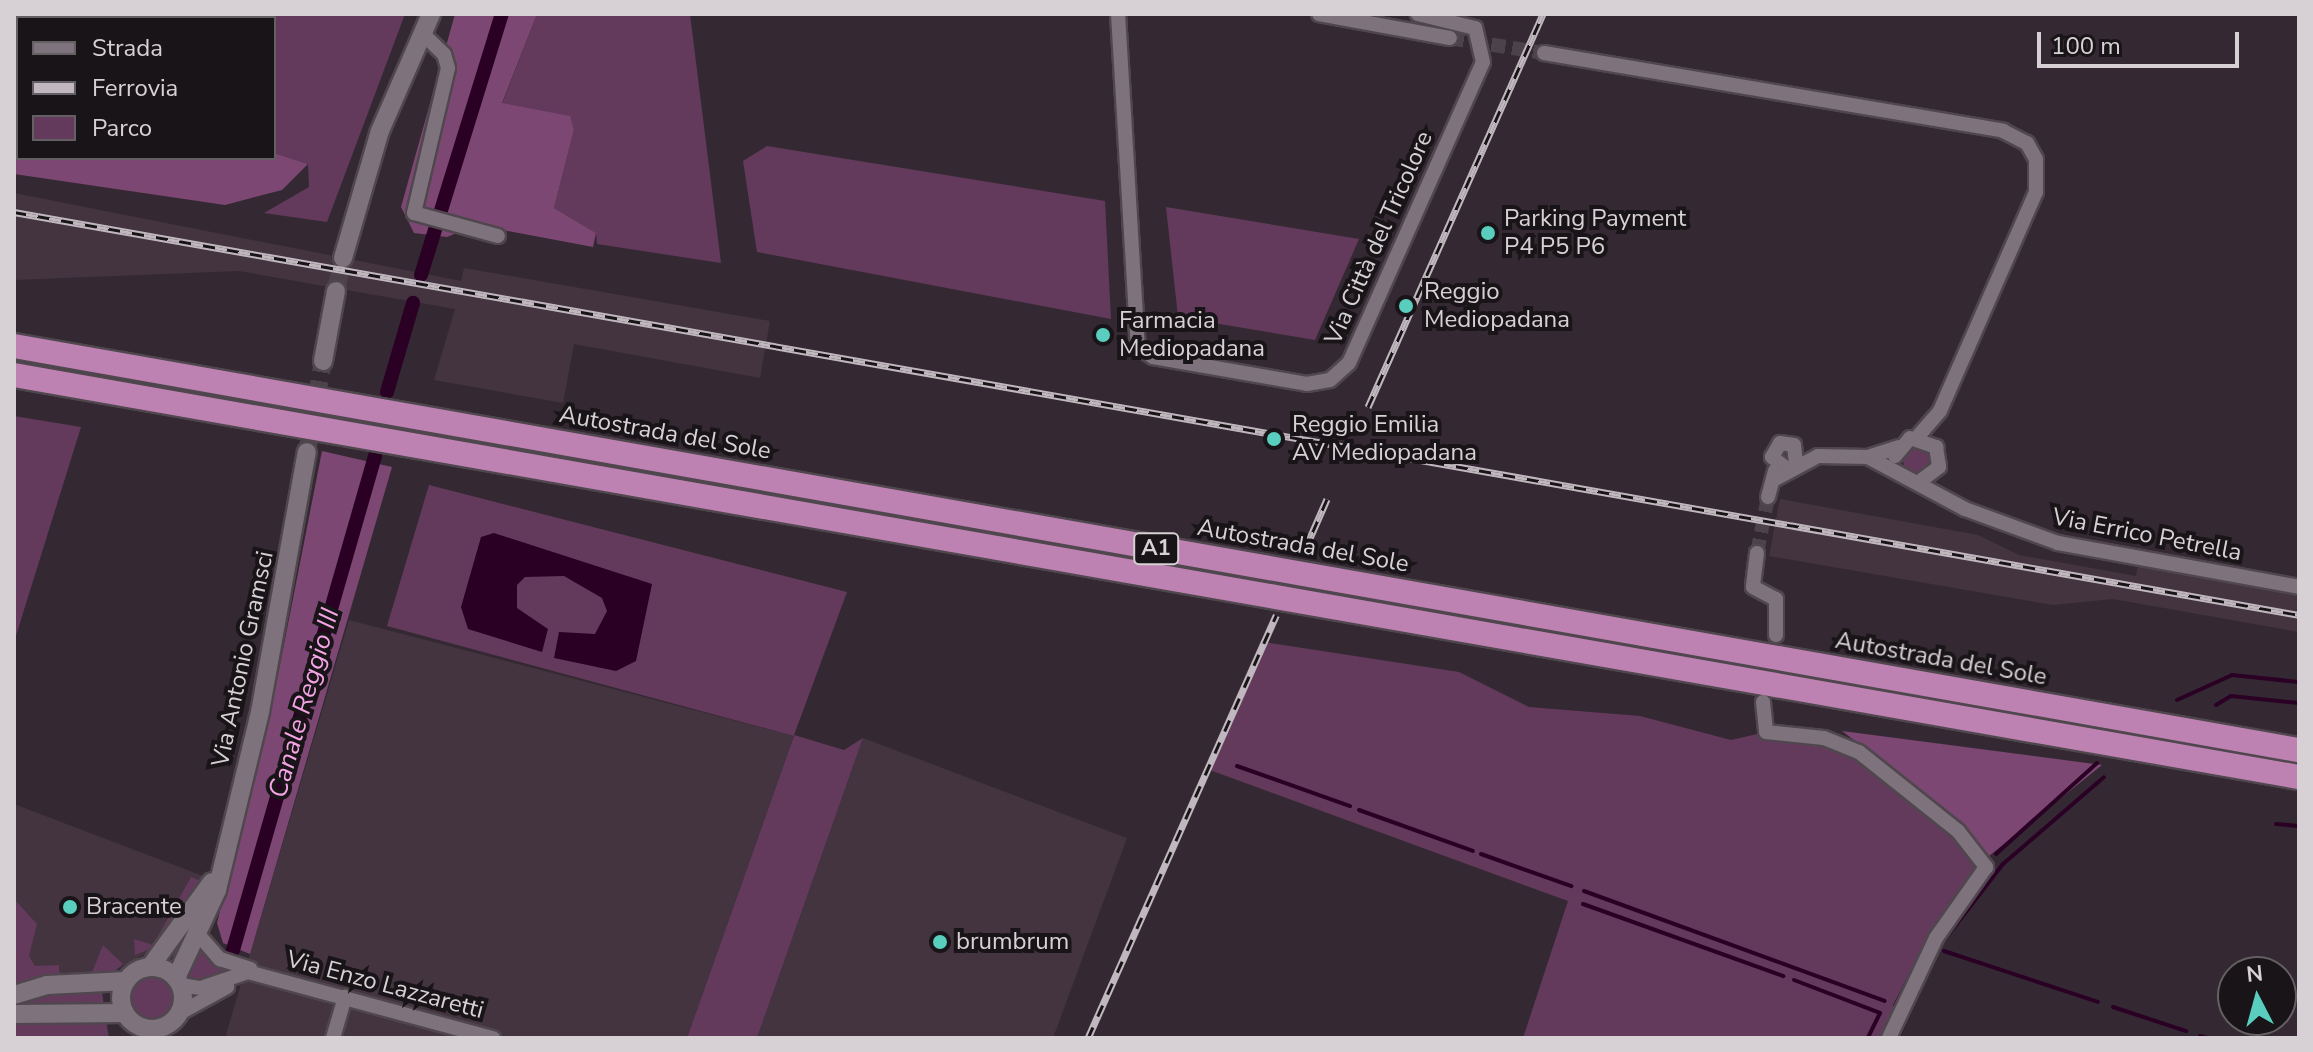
<!DOCTYPE html>
<html>
<head>
<meta charset="utf-8">
<style>
	body { margin:0 }
	#map { position:relative; width:2313px; height:1052px; overflow:hidden; background:#342932; font-family:"Nunito Sans",sans-serif }
	div>[style] { position:absolute }
	.built>* { inset:0; background:#433440 }
	.green>* { inset:0; background:#633a5c }
	.round { border-radius:50% }
	.forest>* { inset:0; background:#7d4774 }
	.water>* { inset:0; background:#2a0025 }
	.stream>* { height:4px; margin:-2px; padding:0 2px; transform-origin:2px; border-radius:2px; background:#2a0025 }
	.canal>* { height:14px; margin:-7px; padding:0 7px; transform-origin:7px; border-radius:7px; background:#2a0025 }
	.minor-tunnel>* { height:14px; margin-top:-7px; transform-origin:0; background:repeating-linear-gradient(90deg,#4c424a 0 14px,transparent 0 21px) }
	.tertiary-tunnel>* { height:18px; margin-top:-9px; transform-origin:0; background:repeating-linear-gradient(90deg,#4c424a 0 18px,transparent 0 27px) }
	.roads { filter:drop-shadow(2px 0 #50474e) drop-shadow(-2px 0 #50474e) drop-shadow(0 2px #50474e) drop-shadow(0 -2px #50474e) }
	.minor>* { height:14px; margin:-7px; padding:0 7px; transform-origin:7px; border-radius:7px; background:#7e727c }
	.tertiary>* { height:18px; margin:-9px; padding:0 9px; transform-origin:9px; border-radius:9px; background:#7e727c }
	.tertiary>.ring { margin:-9px; padding:0; box-sizing:content-box; background:none; border:18px solid #7e727c; border-radius:50% }
	.motorway>* { height:24px; margin:-12px; padding:0 12px; transform-origin:12px; border-radius:12px; background:#bd82b2 }
	.rail>* { height:7px; margin-top:-3.5px; transform-origin:0; background:repeating-linear-gradient(90deg,#181417 0 12px,#c0b8be 0 24px); box-sizing:border-box; border-block:2px solid #c0b8be }
	.dots>* { width:22px; height:22px; translate:-50% -50%; box-sizing:border-box; border:4px solid #181417; border-radius:50% }
	span { translate:-50% -50%; white-space:nowrap; text-align:center; line-height:1.15; -webkit-text-stroke:8px #181417; paint-order:stroke }
	.shield-label span { padding:2px 6px; background:#181417; border:2px solid; border-radius:6px; -webkit-text-stroke-width:0 }
	.shield-label { font-size:22px; color:#d7d0d5; font-weight:700 }
	.poi-label { font-size:24px; color:#d7d0d5 }
	.left { translate:0 -50%; text-align:left }
	.street-label { font-size:24px; color:#d7d0d5 }
	.water-label { font-size:26px; color:#f4a3e5; font-style:italic }
	.frame { position:absolute; inset:0; border:16px solid #d7d0d5; pointer-events:none }
	.legend { position:absolute; left:16px; top:16px; width:260px; height:144px; box-sizing:border-box; background:#181417; border:2px solid #645f63; margin:0; padding:10px 14px; list-style:none; font-size:24px; color:#d7d0d5 }
	.legend li { display:flex; align-items:center; gap:16px; height:40px }
	.legend b { width:40px; border:2px solid #645f63 }
	.north { position:absolute; left:2217px; top:956px; width:80px; height:80px; box-sizing:border-box; background:#181417; border:2px solid #645f63; border-radius:50%; rotate:354deg; font-size:22px; font-weight:700; line-height:32px; text-align:center; color:#d7d0d5 }
	.north::after { content:''; display:block; margin:auto; width:28px; height:36px; background:#59cebe; clip-path:polygon(50% 0,100% 100%,50% 72%,0 100%) }
	.scale { position:absolute; left:2037px; top:32px; width:202px; height:36px; box-sizing:border-box; border:4px solid #d7d0d5; border-top:0; padding-left:10px; font-size:24px; line-height:28px; white-space:nowrap; color:#d7d0d5; -webkit-text-stroke:6px #181417; paint-order:stroke }
</style>
</head>
<body>
<div id="map">
	<div class="built">
		<i style="clip-path:polygon(14px 193px,461px 281px,464px 268px,770px 321px,760px 378px,574px 344px,563px 403px,434px 380px,455px 309px,239px 271px,14px 280px)"></i>
		<i style="clip-path:polygon(1780px 499px,1978px 535px,2019px 555px,2136px 576px,2140px 552px,2299px 581px,2299px 632px,2113px 599px,2053px 605px,1769px 556px)"></i>
		<i style="clip-path:polygon(349px 620px,794px 736px,687px 1038px,225px 1038px)"></i>
		<i style="clip-path:polygon(863px 738px,1127px 838px,1053px 1038px,757px 1038px)"></i>
		<i style="clip-path:polygon(14px 804px,203px 876px,146px 953px,109px 974px,51px 978px,14px 961px)"></i>
	</div>
	<div class="green">
		<i style="clip-path:polygon(14px 14px,405px 14px,327px 222px,264px 213px,309px 187px,308px 164px,274px 153px,274px 18px,18px 18px,18px 130px)"></i>
		<i style="clip-path:polygon(537px 14px,690px 14px,721px 263px,597px 244px,596px 233px,554px 208px,574px 130px,502px 104px)"></i>
		<i style="clip-path:polygon(767px 146px,1105px 201px,1111px 319px,757px 252px,743px 161px)"></i>
		<i style="clip-path:polygon(1166px 207px,1359px 239px,1315px 340px,1178px 317px)"></i>
		<i style="clip-path:polygon(14px 416px,81px 427px,14px 642px)"></i>
		<i class="round" style="left:1903px;top:446px;width:28px;height:28px"></i>
		<i style="clip-path:polygon(429px 485px,847px 592px,794px 735px,844px 750px,863px 738px,757px 1038px,687px 1038px,794px 736px,387px 626px)"></i>
		<i style="clip-path:polygon(1264px 642px,1459px 672px,1529px 707px,1640px 716px,1731px 740px,1766px 732px,1838px 741px,1983px 860px,1889px 1038px,1523px 1038px,1568px 901px,1207px 769px)"></i>
		<i style="clip-path:polygon(191px 877px,200px 881px,193px 893px,152px 948px,135px 955px,134px 939px,153px 945px)"></i>
		<i style="clip-path:polygon(14px 899px,37px 924px,29px 956px,35px 966px,59px 965px,59px 972px,89px 980px,103px 945px,123px 964px,101px 982px,51px 978px,14px 987px)"></i>
		<i style="clip-path:polygon(196px 941px,209px 958px,232px 971px,196px 983px,187px 978px)"></i>
		<i class="round" style="left:128px;top:973px;width:48px;height:48px"></i>
		<i style="clip-path:polygon(102px 991px,104px 1007px,14px 1008px,29px 995px)"></i>
		<i style="clip-path:polygon(14px 1019px,106px 1020px,109px 1038px,14px 1038px)"></i>
	</div>
	<div class="forest">
		<i style="clip-path:polygon(455px 14px,537px 14px,502px 103px,570px 116px,574px 130px,554px 208px,596px 233px,593px 247px,476px 225px,447px 237px,414px 233px,401px 207px)"></i>
		<i style="clip-path:polygon(14px 130px,18px 158px,274px 153px,308px 164px,282px 190px,225px 205px,14px 174px)"></i>
		<i style="clip-path:polygon(322px 451px,392px 467px,250px 954px,223px 943px,217px 923px,276px 685px)"></i>
		<i style="clip-path:polygon(1842px 731px,2102px 765px,1989px 856px,1962px 822px)"></i>
	</div>
	<div class="water">
		<i style="clip-path:polygon(494px 533px,652px 584px,636px 661px,616px 671px,554px 658px,559px 632px,595px 634px,607px 611px,602px 598px,564px 576px,525px 577px,517px 585px,517px 608px,548px 629px,542px 652px,468px 629px,461px 607px,481px 537px)"></i>
	</div>
	<div class="stream">
		<i style="left:2177px;top:700px;width:60px;rotate:-24.4deg"></i>
		<i style="left:2232px;top:675px;width:67px;rotate:6deg"></i>
		<i style="left:2216px;top:705px;width:17px;rotate:-31deg"></i>
		<i style="left:2231px;top:696px;width:68px;rotate:5.9deg"></i>
		<i style="left:1237px;top:766px;width:120px;rotate:19.5deg"></i>
		<i style="left:1359px;top:810px;width:121px;rotate:19.8deg"></i>
		<i style="left:2276px;top:824px;width:23px;rotate:5deg"></i>
		<i style="left:1481px;top:854px;width:96px;rotate:19.6deg"></i>
		<i style="left:1996px;top:854px;width:136px;rotate:-42deg"></i>
		<i style="left:1584px;top:891px;width:320px;rotate:20.1deg"></i>
		<i style="left:1583px;top:904px;width:213px;rotate:19.8deg"></i>
		<i style="left:1945px;top:939px;width:95px;rotate:-52.3deg"></i>
		<i style="left:2003px;top:864px;width:133px;rotate:-40.7deg"></i>
		<i style="left:1944px;top:951px;width:162px;rotate:18.3deg"></i>
		<i style="left:1794px;top:980px;width:92px;rotate:21deg"></i>
		<i style="left:1880px;top:1013px;width:28px;rotate:116deg"></i>
		<i style="left:1895px;top:1006px;width:74px;rotate:-63.4deg"></i>
		<i style="left:2113px;top:1007px;width:77px;rotate:18.2deg"></i>
		<i style="left:2200px;top:1036px;width:8px;rotate:14deg"></i>
		<i style="left:1898px;top:1038px;width:54px;rotate:-65.8deg"></i>
	</div>
	<div class="canal">
		<i style="left:421px;top:275px;width:273px;rotate:-72.8deg"></i>
		<i style="left:387px;top:392px;width:93px;rotate:-73.7deg"></i>
		<i style="left:233px;top:950px;width:514px;rotate:-73.96deg"></i>
	</div>
	<div class="minor-tunnel">
		<i style="left:1450px;top:38px;width:95px;rotate:9.1deg"></i>
		<i style="left:1757px;top:553px;width:57px;rotate:-78.9deg"></i>
	</div>
	<div class="tertiary-tunnel">
		<i style="left:336px;top:291px;width:34px;rotate:-78deg"></i>
		<i style="left:307px;top:452px;width:92px;rotate:-80deg"></i>
	</div>
	<div class="roads">
		<div class="minor">
			<i style="left:1118px;top:14px;width:334px;rotate:86.6deg"></i>
			<i style="left:1138px;top:347px;width:18px;rotate:34deg"></i>
			<i style="left:1153px;top:357px;width:156px;rotate:9.9deg"></i>
			<i style="left:1307px;top:384px;width:23px;rotate:-10deg"></i>
			<i style="left:1330px;top:380px;width:25px;rotate:-42deg"></i>
			<i style="left:1349px;top:363px;width:329px;rotate:-66deg"></i>
			<i style="left:1483px;top:62px;width:35px;rotate:-103deg"></i>
			<i style="left:1475px;top:28px;width:59px;rotate:-166.2deg"></i>
			<i style="left:1319px;top:14px;width:133px;rotate:10.4deg"></i>
			<i style="left:422px;top:33px;width:30px;rotate:44deg"></i>
			<i style="left:444px;top:54px;width:15px;rotate:74deg"></i>
			<i style="left:448px;top:68px;width:149px;rotate:103.2deg"></i>
			<i style="left:414px;top:213px;width:87px;rotate:15.3deg"></i>
			<i style="left:1544px;top:53px;width:466px;rotate:9.6deg"></i>
			<i style="left:2003px;top:131px;width:27px;rotate:27deg"></i>
			<i style="left:2027px;top:143px;width:18px;rotate:61deg"></i>
			<i style="left:2036px;top:159px;width:33px;rotate:90deg"></i>
			<i style="left:2036px;top:192px;width:239px;rotate:113.7deg"></i>
			<i style="left:1940px;top:411px;width:35px;rotate:131deg"></i>
			<i style="left:1895px;top:456px;width:23px;rotate:-50deg"></i>
			<i style="left:1910px;top:438px;width:28px;rotate:19deg"></i>
			<i style="left:1936px;top:447px;width:20px;rotate:81deg"></i>
			<i style="left:1939px;top:467px;width:26px;rotate:143deg"></i>
			<i style="left:1868px;top:457px;width:110px;rotate:28.2deg"></i>
			<i style="left:1965px;top:509px;width:99px;rotate:20.1deg"></i>
			<i style="left:2058px;top:543px;width:245px;rotate:10.3deg"></i>
			<i style="left:1786px;top:468px;width:18px;rotate:-142deg"></i>
			<i style="left:1772px;top:457px;width:16px;rotate:-60deg"></i>
			<i style="left:1780px;top:443px;width:14px;rotate:8deg"></i>
			<i style="left:1794px;top:445px;width:18px;rotate:84deg"></i>
			<i style="left:1775px;top:479px;width:49px;rotate:-28.1deg"></i>
			<i style="left:1818px;top:456px;width:50px;rotate:1.1deg"></i>
			<i style="left:1868px;top:457px;width:32px;rotate:-18deg"></i>
			<i style="left:1768px;top:497px;width:27px;rotate:-75deg"></i>
			<i style="left:1757px;top:553px;width:34px;rotate:97deg"></i>
			<i style="left:1753px;top:587px;width:26px;rotate:28deg"></i>
			<i style="left:1776px;top:599px;width:36px;rotate:90deg"></i>
			<i style="left:1763px;top:702px;width:30px;rotate:84deg"></i>
			<i style="left:1766px;top:732px;width:58px;rotate:5.9deg"></i>
			<i style="left:1824px;top:738px;width:38px;rotate:22deg"></i>
			<i style="left:1859px;top:752px;width:127px;rotate:38.6deg"></i>
			<i style="left:1958px;top:831px;width:46px;rotate:52.1deg"></i>
			<i style="left:1986px;top:867px;width:87px;rotate:125.2deg"></i>
			<i style="left:1936px;top:938px;width:110px;rotate:115.2deg"></i>
			<i style="left:197px;top:933px;width:35px;rotate:49deg"></i>
			<i style="left:220px;top:959px;width:32px;rotate:18deg"></i>
			<i style="left:181px;top:985px;width:20px;rotate:9deg"></i>
			<i style="left:201px;top:988px;width:50px;rotate:-18.8deg"></i>
			<i style="left:248px;top:972px;width:254px;rotate:15.1deg"></i>
			<i style="left:180px;top:1013px;width:54px;rotate:-29deg"></i>
			<i style="left:333px;top:1038px;width:43px;rotate:-73.7deg"></i>
		</div>
		<div class="tertiary">
			<i style="left:343px;top:258px;width:132px;rotate:-73.8deg"></i>
			<i style="left:380px;top:131px;width:128px;rotate:-66.4deg"></i>
			<i style="left:323px;top:361px;width:71px;rotate:-79.5deg"></i>
			<i style="left:150px;top:967px;width:105px;rotate:-53.9deg"></i>
			<i class="ring" style="left:121px;top:967px;width:44px;height:44px"></i>
			<i style="left:176px;top:978px;width:97px;rotate:-65deg"></i>
			<i style="left:217px;top:890px;width:183px;rotate:-76.4deg"></i>
			<i style="left:260px;top:712px;width:264px;rotate:-79.8deg"></i>
			<i style="left:14px;top:995px;width:34px;rotate:-17deg"></i>
			<i style="left:47px;top:985px;width:79px;rotate:-2.9deg"></i>
			<i style="left:14px;top:1014px;width:111px;rotate:-0.5deg"></i>
		</div>
		<div class="motorway">
			<i style="left:14px;top:346px;width:2320px;rotate:10.03deg"></i>
			<i style="left:14px;top:375px;width:2320px;rotate:9.98deg"></i>
		</div>
	</div>
	<div class="rail">
		<i style="left:14px;top:212px;width:2320px;rotate:10deg"></i>
		<i style="left:1368px;top:407px;width:430px;rotate:-66deg"></i>
		<i style="left:1303px;top:554px;width:60px;rotate:-66.4deg"></i>
		<i style="left:1088px;top:1038px;width:463px;rotate:-66deg"></i>
	</div>
	<div class="dots">
		<i style="left:1488px;top:233px;background:#59cebe"></i>
		<i style="left:1406px;top:306px;background:#59cebe"></i>
		<i style="left:1103px;top:335px;background:#59cebe"></i>
		<i style="left:1274px;top:439px;background:#59cebe"></i>
		<i style="left:70px;top:907px;background:#59cebe"></i>
		<i style="left:940px;top:942px;background:#59cebe"></i>
	</div>
	<div class="shield-label">
		<span style="left:1156px;top:549px">A1</span>
	</div>
	<div class="poi-label">
		<span class="left" style="left:1504px;top:233px">Parking Payment<br>P4 P5 P6</span>
		<span class="left" style="left:1424px;top:306px">Reggio<br>Mediopadana</span>
		<span class="left" style="left:1119px;top:335px">Farmacia<br>Mediopadana</span>
		<span class="left" style="left:1292px;top:439px">Reggio Emilia<br>AV Mediopadana</span>
		<span class="left" style="left:86px;top:907px">Bracente</span>
		<span class="left" style="left:956px;top:942px">brumbrum</span>
	</div>
	<div class="street-label">
		<span style="left:1379px;top:238px;rotate:-66deg">Via Città del Tricolore</span>
		<span style="left:665px;top:433px;rotate:10deg">Autostrada del Sole</span>
		<span style="left:2147px;top:535px;rotate:11deg">Via Errico Petrella</span>
		<span style="left:1303px;top:546px;rotate:10deg">Autostrada del Sole</span>
		<span style="left:243px;top:659px;rotate:-78deg">Via Antonio Gramsci</span>
		<span style="left:1941px;top:659px;rotate:10deg">Autostrada del Sole</span>
		<span style="left:385px;top:985px;rotate:15deg">Via Enzo Lazzaretti</span>
	</div>
	<div class="water-label">
		<span style="left:304px;top:703px;rotate:-74deg">Canale Reggio III</span>
	</div>
	<div class="frame"></div>
	<ul class="legend">
	<li><b style="height:10px;background:#7e727c"></b>Strada</li>
	<li><b style="height:10px;background:#c0b8be"></b>Ferrovia</li>
	<li><b style="height:22px;background:#633a5c"></b>Parco</li>
	</ul>
	<div class="north">N</div>
	<div class="scale">100 m</div>
</div>
</body>
</html>
